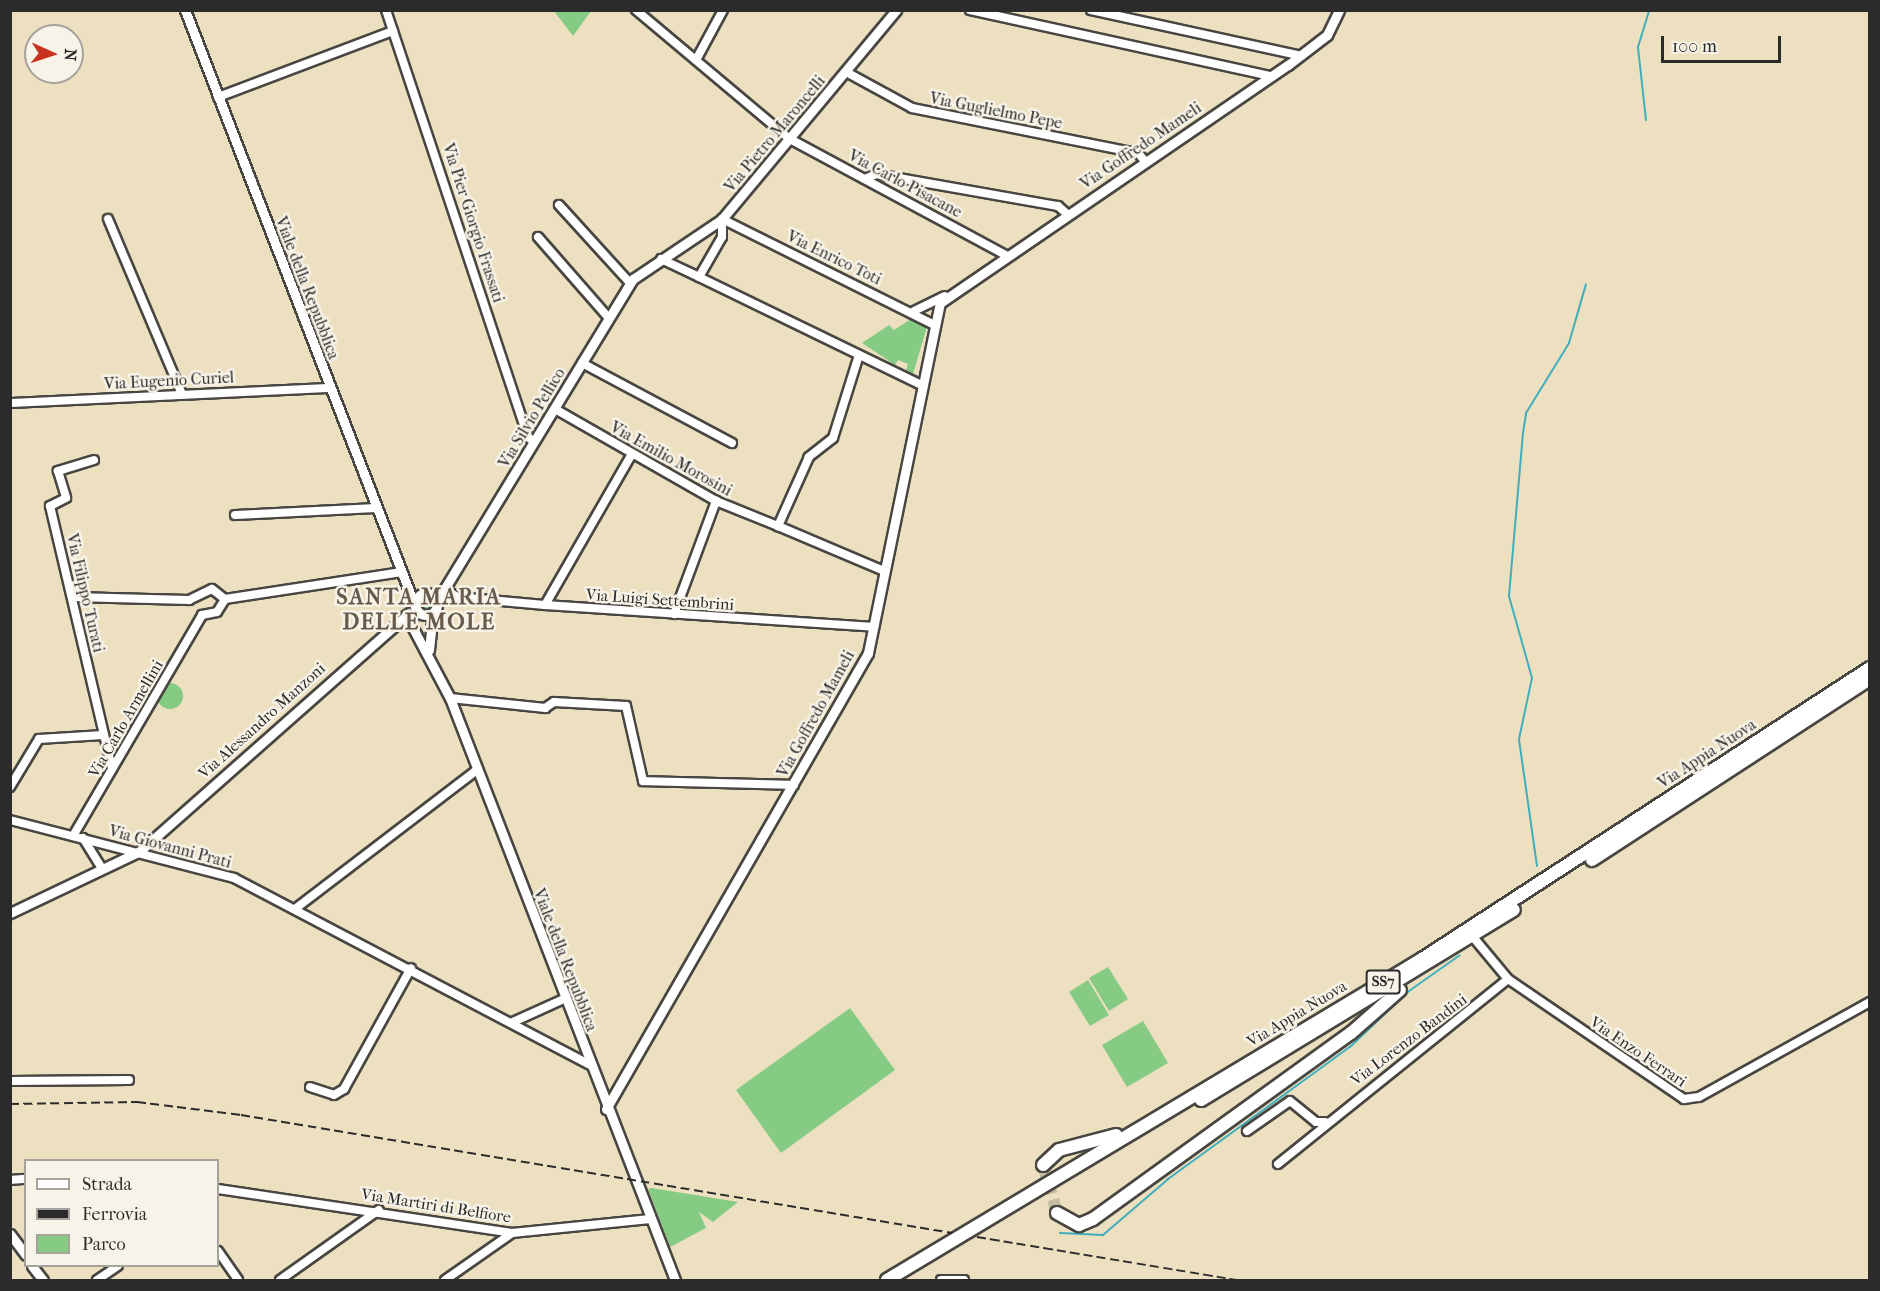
<!DOCTYPE html>
<html>
<head>
<meta charset="utf-8">
<style>
	body { margin:0 }
	#map { position:relative; width:1880px; height:1291px; overflow:hidden; background:#ede0c0; font-family:"IM FELL French Canon",serif }
	div>[style] { position:absolute }
	.green>* { inset:0; background:#86cb84 }
	.round { border-radius:50% }
	.stream>* { height:2px; margin:-1px; padding:0 1px; transform-origin:1px; border-radius:1px; background:#40aebd }
	.primary-tunnel>* { height:12px; margin-top:-6px; transform-origin:0; background:repeating-linear-gradient(90deg,#c6bca2 0 12px,transparent 0 18px) }
	.roads { filter:drop-shadow(2px 0 #484641) drop-shadow(-2px 0 #484641) drop-shadow(0 2px #484641) drop-shadow(0 -2px #484641) }
	.minor>* { height:8px; margin:-4px; padding:0 4px; transform-origin:4px; border-radius:4px; background:#fff }
	.tertiary>* { height:9px; margin:-4.5px; padding:0 4.5px; transform-origin:4.5px; border-radius:4.5px; background:#fff }
	.tertiary>.ring { margin:-4.5px; padding:0; box-sizing:content-box; background:none; border:9px solid #fff; border-radius:50% }
	.primary>* { height:12px; margin:-6px; padding:0 6px; transform-origin:6px; border-radius:6px; background:#fff }
	.rail>* { height:2px; margin-top:-1px; transform-origin:0; background:repeating-linear-gradient(90deg,#2b2b2b 0 9px,transparent 0 13.5px) }
	span { translate:-50% -50%; white-space:nowrap; text-align:center; line-height:1.15; -webkit-text-stroke:5px #f7f3e8; paint-order:stroke }
	.shield-label span { padding:2px 4px; background:#f7f3e8; border:2px solid; border-radius:4px; -webkit-text-stroke-width:0 }
	.shield-label { font-size:15px; color:#2b2b2b; font-weight:700 }
	.street-label { font-size:16px; color:#2b2b2b }
	.district-label { font-size:22px; color:#685b4b; font-weight:700; letter-spacing:1.5px }
	.frame { position:absolute; inset:0; border:12px solid #2b2b2b; pointer-events:none }
	.legend { position:absolute; left:24px; top:1159px; width:195px; height:108px; box-sizing:border-box; background:#f7f3e8; border:2px solid #a5a39c; margin:0; padding:8px 10px; list-style:none; font-size:18px; color:#2b2b2b }
	.legend li { display:flex; align-items:center; gap:12px; height:30px }
	.legend b { width:30px; border:2px solid #a5a39c }
	.north { position:absolute; left:24px; top:24px; width:60px; height:60px; box-sizing:border-box; background:#f7f3e8; border:2px solid #a5a39c; border-radius:50%; rotate:93deg; font-size:16px; font-weight:700; line-height:24px; text-align:center; color:#2b2b2b }
	.north::after { content:''; display:block; margin:auto; width:21px; height:27px; background:#c8321e; clip-path:polygon(50% 0,100% 100%,50% 72%,0 100%) }
	.scale { position:absolute; left:1661px; top:36px; width:120px; height:27px; box-sizing:border-box; border:3px solid #2b2b2b; border-top:0; padding-left:8px; font-size:18px; line-height:21px; white-space:nowrap; color:#2b2b2b; -webkit-text-stroke:4px #f7f3e8; paint-order:stroke }
</style>
</head>
<body>
<div id="map">
	<div class="green">
		<i style="clip-path:polygon(554px 11px,591px 11px,573px 36px)"></i>
		<i style="clip-path:polygon(911px 319px,927px 327px,913px 374px,906px 370px,908px 364px,898px 360px,895px 365px,862px 343px,889px 325px,894px 330px)"></i>
		<i class="round" style="left:419px;top:597px;width:14px;height:14px"></i>
		<i class="round" style="left:157px;top:683px;width:26px;height:26px"></i>
		<i style="clip-path:polygon(1108px 967px,1128px 999px,1109px 1011px,1089px 978px)"></i>
		<i style="clip-path:polygon(1088px 980px,1109px 1015px,1090px 1026px,1069px 992px)"></i>
		<i style="clip-path:polygon(850px 1008px,895px 1070px,781px 1153px,736px 1090px)"></i>
		<i style="clip-path:polygon(1143px 1021px,1168px 1063px,1127px 1087px,1102px 1045px)"></i>
		<i style="clip-path:polygon(648px 1189px,652px 1188px,738px 1202px,713px 1222px,699px 1212px,706px 1228px,670px 1247px)"></i>
	</div>
	<div class="stream">
		<i style="left:1646px;top:120px;width:73px;rotate:-96.3deg"></i>
		<i style="left:1638px;top:47px;width:39px;rotate:-73deg"></i>
		<i style="left:1537px;top:866px;width:128px;rotate:-98.1deg"></i>
		<i style="left:1519px;top:739px;width:62px;rotate:-78deg"></i>
		<i style="left:1532px;top:678px;width:85px;rotate:-105.7deg"></i>
		<i style="left:1509px;top:596px;width:164px;rotate:-85.1deg"></i>
		<i style="left:1523px;top:433px;width:20px;rotate:-81deg"></i>
		<i style="left:1526px;top:413px;width:82px;rotate:-58.4deg"></i>
		<i style="left:1569px;top:343px;width:61px;rotate:-73.9deg"></i>
		<i style="left:1060px;top:1233px;width:43px;rotate:2.7deg"></i>
		<i style="left:1103px;top:1235px;width:86px;rotate:-40.7deg"></i>
		<i style="left:1168px;top:1179px;width:225px;rotate:-36deg"></i>
		<i style="left:1350px;top:1047px;width:81px;rotate:-43.5deg"></i>
		<i style="left:1409px;top:991px;width:62px;rotate:-35.2deg"></i>
	</div>
	<div class="primary-tunnel">
		<i style="left:1043px;top:1165px;width:50px;rotate:73.7deg"></i>
	</div>
	<div class="roads">
		<div class="minor">
			<i style="left:386px;top:10px;width:450px;rotate:71.6deg"></i>
			<i style="left:528px;top:437px;width:8px;rotate:40deg"></i>
			<i style="left:636px;top:10px;width:201px;rotate:40deg"></i>
			<i style="left:790px;top:139px;width:244px;rotate:28.3deg"></i>
			<i style="left:970px;top:10px;width:308px;rotate:12.4deg"></i>
			<i style="left:1091px;top:10px;width:212px;rotate:12.3deg"></i>
			<i style="left:696px;top:60px;width:57px;rotate:-61.6deg"></i>
			<i style="left:846px;top:72px;width:75px;rotate:28.6deg"></i>
			<i style="left:912px;top:108px;width:230px;rotate:11.3deg"></i>
			<i style="left:1138px;top:153px;width:11px;rotate:49deg"></i>
			<i style="left:218px;top:97px;width:187px;rotate:-20.7deg"></i>
			<i style="left:865px;top:179px;width:12px;rotate:-24deg"></i>
			<i style="left:876px;top:174px;width:185px;rotate:10deg"></i>
			<i style="left:1058px;top:206px;width:11px;rotate:41deg"></i>
			<i style="left:559px;top:205px;width:105px;rotate:47.7deg"></i>
			<i style="left:108px;top:219px;width:190px;rotate:67.1deg"></i>
			<i style="left:538px;top:237px;width:108px;rotate:48.8deg"></i>
			<i style="left:661px;top:259px;width:42px;rotate:25.3deg"></i>
			<i style="left:699px;top:277px;width:46px;rotate:-60.1deg"></i>
			<i style="left:722px;top:237px;width:18px;rotate:-90deg"></i>
			<i style="left:722px;top:219px;width:236px;rotate:26.5deg"></i>
			<i style="left:699px;top:277px;width:247px;rotate:25.9deg"></i>
			<i style="left:914px;top:311px;width:34px;rotate:-26deg"></i>
			<i style="left:859px;top:355px;width:87px;rotate:107.4deg"></i>
			<i style="left:833px;top:438px;width:31px;rotate:142deg"></i>
			<i style="left:809px;top:457px;width:76px;rotate:114.2deg"></i>
			<i style="left:778px;top:526px;width:115px;rotate:23deg"></i>
			<i style="left:582px;top:363px;width:170px;rotate:28.1deg"></i>
			<i style="left:10px;top:403px;width:319px;rotate:-2.7deg"></i>
			<i style="left:555px;top:409px;width:185px;rotate:29.7deg"></i>
			<i style="left:716px;top:501px;width:67px;rotate:22deg"></i>
			<i style="left:94px;top:460px;width:38px;rotate:163deg"></i>
			<i style="left:58px;top:471px;width:28px;rotate:73deg"></i>
			<i style="left:66px;top:498px;width:18px;rotate:153deg"></i>
			<i style="left:50px;top:506px;width:270px;rotate:76.7deg"></i>
			<i style="left:235px;top:515px;width:142px;rotate:-2.8deg"></i>
			<i style="left:446px;top:590px;width:13px;rotate:32deg"></i>
			<i style="left:457px;top:597px;width:88px;rotate:5.2deg"></i>
			<i style="left:545px;top:605px;width:330px;rotate:3.8deg"></i>
			<i style="left:73px;top:597px;width:116px;rotate:1.5deg"></i>
			<i style="left:189px;top:600px;width:25px;rotate:-26deg"></i>
			<i style="left:212px;top:589px;width:16px;rotate:38deg"></i>
			<i style="left:225px;top:599px;width:179px;rotate:-8.7deg"></i>
			<i style="left:545px;top:605px;width:174px;rotate:-60.1deg"></i>
			<i style="left:674px;top:614px;width:121px;rotate:-69.6deg"></i>
			<i style="left:450px;top:698px;width:96px;rotate:6deg"></i>
			<i style="left:545px;top:708px;width:11px;rotate:-34deg"></i>
			<i style="left:554px;top:702px;width:72px;rotate:3.2deg"></i>
			<i style="left:626px;top:706px;width:77px;rotate:77.2deg"></i>
			<i style="left:643px;top:781px;width:151px;rotate:1.5deg"></i>
			<i style="left:10px;top:787px;width:56px;rotate:-58.9deg"></i>
			<i style="left:39px;top:739px;width:64px;rotate:-3.6deg"></i>
			<i style="left:10px;top:820px;width:231px;rotate:14.5deg"></i>
			<i style="left:234px;top:878px;width:401px;rotate:27.7deg"></i>
			<i style="left:73px;top:836px;width:256px;rotate:-59.7deg"></i>
			<i style="left:202px;top:615px;width:15px;rotate:-11deg"></i>
			<i style="left:217px;top:612px;width:15px;rotate:-58deg"></i>
			<i style="left:83px;top:838px;width:36px;rotate:58deg"></i>
			<i style="left:295px;top:909px;width:229px;rotate:-37.4deg"></i>
			<i style="left:1473px;top:937px;width:55px;rotate:50.2deg"></i>
			<i style="left:1508px;top:979px;width:213px;rotate:34.3deg"></i>
			<i style="left:1684px;top:1099px;width:15px;rotate:-8deg"></i>
			<i style="left:1699px;top:1097px;width:196px;rotate:-29.1deg"></i>
			<i style="left:513px;top:1022px;width:56px;rotate:-24.3deg"></i>
			<i style="left:10px;top:1081px;width:119px;rotate:-0.5deg"></i>
			<i style="left:310px;top:1087px;width:25px;rotate:18deg"></i>
			<i style="left:334px;top:1095px;width:12px;rotate:-31deg"></i>
			<i style="left:344px;top:1089px;width:138px;rotate:-61deg"></i>
			<i style="left:1247px;top:1131px;width:52px;rotate:-34.9deg"></i>
			<i style="left:1290px;top:1101px;width:33px;rotate:39deg"></i>
			<i style="left:1316px;top:1122px;width:9px"></i>
			<i style="left:1278px;top:1164px;width:295px;rotate:-38.8deg"></i>
			<i style="left:10px;top:1180px;width:16px;rotate:-4deg"></i>
			<i style="left:218px;top:1189px;width:297px;rotate:8.5deg"></i>
			<i style="left:512px;top:1233px;width:139px;rotate:-5.8deg"></i>
			<i style="left:218px;top:1251px;width:35px;rotate:55deg"></i>
			<i style="left:97px;top:1280px;width:25px;rotate:-34deg"></i>
			<i style="left:280px;top:1280px;width:121px;rotate:-35.3deg"></i>
			<i style="left:445px;top:1280px;width:82px;rotate:-35deg"></i>
			<i style="left:941px;top:1280px;width:23px"></i>
		</div>
		<div class="tertiary">
			<i style="left:185px;top:10px;width:639px;rotate:68.9deg"></i>
			<i class="ring" style="left:415px;top:593px;width:13px;height:13px"></i>
			<i style="left:437px;top:601px;width:377px;rotate:-58.7deg"></i>
			<i style="left:633px;top:279px;width:107px;rotate:-34deg"></i>
			<i style="left:722px;top:219px;width:272px;rotate:-50.2deg"></i>
			<i style="left:406px;top:615px;width:94px;rotate:62.1deg"></i>
			<i style="left:450px;top:698px;width:624px;rotate:68.86deg"></i>
			<i style="left:429px;top:650px;width:37px;rotate:-84deg"></i>
			<i style="left:10px;top:913px;width:144px;rotate:-25.5deg"></i>
			<i style="left:140px;top:851px;width:359px;rotate:-41.5deg"></i>
			<i style="left:606px;top:1109px;width:526px;rotate:-60.12deg"></i>
			<i style="left:868px;top:653px;width:357px;rotate:-78.4deg"></i>
			<i style="left:940px;top:303px;width:422px;rotate:-34.4deg"></i>
			<i style="left:1288px;top:65px;width:49px;rotate:-37.6deg"></i>
			<i style="left:1327px;top:35px;width:28px;rotate:-64deg"></i>
			<i style="left:10px;top:1234px;width:26px;rotate:53deg"></i>
			<i style="left:32px;top:1266px;width:18px;rotate:52deg"></i>
		</div>
		<div class="primary">
			<i style="left:1592px;top:860px;width:332px;rotate:-33.1deg"></i>
			<i style="left:1201px;top:1100px;width:366px;rotate:-31.3deg"></i>
			<i style="left:1043px;top:1165px;width:22px;rotate:-43deg"></i>
			<i style="left:1059px;top:1150px;width:59px;rotate:-14.7deg"></i>
			<i style="left:1057px;top:1213px;width:25px;rotate:29deg"></i>
			<i style="left:1079px;top:1225px;width:15px;rotate:-23deg"></i>
			<i style="left:1093px;top:1219px;width:318px;rotate:-35.8deg"></i>
			<i style="left:1351px;top:1033px;width:65px;rotate:-41.3deg"></i>
			<i style="left:887px;top:1280px;width:624px;rotate:-30.96deg"></i>
			<i style="left:1422px;top:959px;width:534px;rotate:-33.01deg"></i>
		</div>
	</div>
	<div class="rail">
		<i style="left:10px;top:1104px;width:127px;rotate:-0.9deg"></i>
		<i style="left:137px;top:1102px;width:105px;rotate:7.1deg"></i>
		<i style="left:241px;top:1115px;width:721px;rotate:9.42deg"></i>
		<i style="left:977px;top:1237px;width:264px;rotate:9.4deg"></i>
	</div>
	<div class="shield-label">
		<span style="left:1383px;top:982px">SS7</span>
	</div>
	<div class="street-label">
		<span style="left:996px;top:111px;rotate:11deg">Via Guglielmo Pepe</span>
		<span style="left:775px;top:134px;rotate:-50deg">Via Pietro Maroncelli</span>
		<span style="left:1141px;top:146px;rotate:-34deg">Via Goffredo Mameli</span>
		<span style="left:905px;top:184px;rotate:28deg">Via Carlo Pisacane</span>
		<span style="left:473px;top:223px;rotate:72deg">Via Pier Giorgio Frassati</span>
		<span style="left:834px;top:258px;rotate:26deg">Via Enrico Toti</span>
		<span style="left:307px;top:288px;rotate:69deg">Viale della Repubblica</span>
		<span style="left:169px;top:381px;rotate:-3deg">Via Eugenio Curiel</span>
		<span style="left:532px;top:418px;rotate:-59deg">Via Silvio Pellico</span>
		<span style="left:671px;top:459px;rotate:29deg">Via Emilio Morosini</span>
		<span style="left:85px;top:593px;rotate:77deg">Via Filippo Turati</span>
		<span style="left:660px;top:600px;rotate:4deg">Via Luigi Settembrini</span>
		<span style="left:816px;top:714px;rotate:-61deg">Via Goffredo Mameli</span>
		<span style="left:126px;top:719px;rotate:-60deg">Via Carlo Armellini</span>
		<span style="left:262px;top:721px;rotate:-42deg">Via Alessandro Manzoni</span>
		<span style="left:1707px;top:754px;rotate:-33deg">Via Appia Nuova</span>
		<span style="left:170px;top:847px;rotate:15deg">Via Giovanni Prati</span>
		<span style="left:565px;top:960px;rotate:69deg">Viale della Repubblica</span>
		<span style="left:1297px;top:1014px;rotate:-31deg">Via Appia Nuova</span>
		<span style="left:1409px;top:1040px;rotate:-37deg">Via Lorenzo Bandini</span>
		<span style="left:1638px;top:1052px;rotate:34deg">Via Enzo Ferrari</span>
		<span style="left:436px;top:1206px;rotate:9deg">Via Martiri di Belfiore</span>
	</div>
	<div class="district-label">
		<span style="left:419px;top:610px">SANTA MARIA<br>DELLE MOLE</span>
	</div>
	<div class="frame"></div>
	<ul class="legend">
	<li><b style="height:8px;background:#fff"></b>Strada</li>
	<li><b style="height:8px;background:#2b2b2b"></b>Ferrovia</li>
	<li><b style="height:16px;background:#86cb84"></b>Parco</li>
	</ul>
	<div class="north">N</div>
	<div class="scale">100 m</div>
</div>
</body>
</html>
